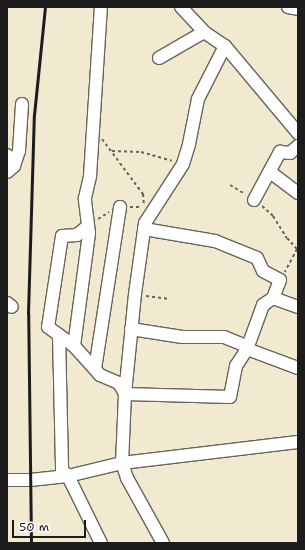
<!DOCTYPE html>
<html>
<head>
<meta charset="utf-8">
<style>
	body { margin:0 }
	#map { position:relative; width:305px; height:550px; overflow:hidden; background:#f1e9d0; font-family:"Shantell Sans",sans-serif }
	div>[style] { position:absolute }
	.path>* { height:2px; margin-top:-1px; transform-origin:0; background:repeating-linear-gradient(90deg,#67645b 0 3px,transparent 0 6px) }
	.roads { filter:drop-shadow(1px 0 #67645b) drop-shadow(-1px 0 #67645b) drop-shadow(0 1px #67645b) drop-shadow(0 -1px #67645b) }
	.minor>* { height:12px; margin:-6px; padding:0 6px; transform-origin:6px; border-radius:6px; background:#fff }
	.rail>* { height:3px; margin:-1.5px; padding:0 1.5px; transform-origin:1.5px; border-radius:1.5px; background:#1c1c1c }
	span { translate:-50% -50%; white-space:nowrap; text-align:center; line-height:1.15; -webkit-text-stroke:3.5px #fff; paint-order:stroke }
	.frame { position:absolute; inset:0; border:8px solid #1c1c1c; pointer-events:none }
	.scale { position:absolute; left:12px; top:520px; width:74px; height:18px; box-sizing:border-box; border:2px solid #1c1c1c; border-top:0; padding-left:5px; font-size:12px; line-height:14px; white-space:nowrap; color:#1c1c1c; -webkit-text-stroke:3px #fff; paint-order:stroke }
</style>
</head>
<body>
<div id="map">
	<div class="path">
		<i style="left:102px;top:139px;width:69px;rotate:53.3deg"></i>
		<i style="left:143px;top:194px;width:11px;rotate:85deg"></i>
		<i style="left:112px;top:151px;width:29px;rotate:2deg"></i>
		<i style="left:141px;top:152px;width:32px;rotate:16deg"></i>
		<i style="left:230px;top:185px;width:17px;rotate:31deg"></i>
		<i style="left:262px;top:206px;width:15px;rotate:42deg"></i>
		<i style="left:273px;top:216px;width:26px;rotate:58deg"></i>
		<i style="left:287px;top:238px;width:15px;rotate:48deg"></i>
		<i style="left:297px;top:249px;width:26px;rotate:118deg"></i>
		<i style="left:130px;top:207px;width:12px"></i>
		<i style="left:98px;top:219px;width:13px;rotate:-32deg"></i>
		<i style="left:146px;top:296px;width:24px;rotate:7deg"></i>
	</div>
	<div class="roads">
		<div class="minor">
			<i style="left:181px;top:7px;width:34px;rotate:47deg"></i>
			<i style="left:204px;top:32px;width:25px;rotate:34deg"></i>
			<i style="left:225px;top:46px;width:114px;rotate:50deg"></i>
			<i style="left:288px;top:7px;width:10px;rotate:11deg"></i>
			<i style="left:159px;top:58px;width:52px;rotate:-30deg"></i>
			<i style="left:7px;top:155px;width:13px;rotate:58deg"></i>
			<i style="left:14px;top:166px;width:9px;rotate:139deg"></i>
			<i style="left:14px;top:166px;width:16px;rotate:-72deg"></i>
			<i style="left:19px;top:151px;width:47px;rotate:-86.3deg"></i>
			<i style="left:270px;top:172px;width:35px;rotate:37deg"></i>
			<i style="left:254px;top:200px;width:55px;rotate:-61.6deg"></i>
			<i style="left:280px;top:152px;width:10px;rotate:6deg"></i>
			<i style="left:290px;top:153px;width:11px;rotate:-41deg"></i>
			<i style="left:88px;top:226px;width:14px;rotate:141deg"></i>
			<i style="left:77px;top:235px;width:15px;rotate:176deg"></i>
			<i style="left:62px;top:236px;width:92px;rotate:98.7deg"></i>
			<i style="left:48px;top:327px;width:32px;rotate:36deg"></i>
			<i style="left:74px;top:346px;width:39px;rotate:48deg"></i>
			<i style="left:100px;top:375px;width:21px;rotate:23deg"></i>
			<i style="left:119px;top:383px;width:13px;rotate:61deg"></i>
			<i style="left:144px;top:229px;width:72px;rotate:9.6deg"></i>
			<i style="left:215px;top:241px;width:45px;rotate:22deg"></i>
			<i style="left:257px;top:258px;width:14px;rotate:65deg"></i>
			<i style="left:263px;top:271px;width:19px;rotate:28deg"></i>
			<i style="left:280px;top:280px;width:19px;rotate:111deg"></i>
			<i style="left:7px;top:303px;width:6px;rotate:39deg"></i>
			<i style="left:131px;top:329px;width:52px;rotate:8.9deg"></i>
			<i style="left:182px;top:337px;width:42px"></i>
			<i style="left:224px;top:337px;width:22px;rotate:22deg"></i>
			<i style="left:244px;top:345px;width:5px;rotate:53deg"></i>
			<i style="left:247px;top:349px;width:54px;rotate:20.4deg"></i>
			<i style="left:59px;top:335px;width:135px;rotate:88.7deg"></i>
			<i style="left:62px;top:470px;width:8px;rotate:45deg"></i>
			<i style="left:68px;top:476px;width:75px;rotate:63.8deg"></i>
			<i style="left:74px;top:346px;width:114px;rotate:-82.4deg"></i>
			<i style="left:89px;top:233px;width:35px;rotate:-97deg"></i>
			<i style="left:85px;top:198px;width:23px;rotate:-77deg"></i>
			<i style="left:90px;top:176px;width:169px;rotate:-86.3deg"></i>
			<i style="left:95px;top:369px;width:164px;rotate:-81.2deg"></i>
			<i style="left:125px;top:394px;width:105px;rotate:1.6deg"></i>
			<i style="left:230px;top:397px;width:32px;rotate:-79deg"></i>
			<i style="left:236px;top:366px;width:20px;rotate:-57deg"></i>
			<i style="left:247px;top:349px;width:47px;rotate:-70deg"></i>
			<i style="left:263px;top:305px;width:12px;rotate:-35deg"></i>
			<i style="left:273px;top:298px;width:27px;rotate:20deg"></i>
			<i style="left:7px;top:480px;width:23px"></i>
			<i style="left:30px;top:480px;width:38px;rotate:-6deg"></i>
			<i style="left:68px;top:476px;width:56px;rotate:-13.5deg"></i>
			<i style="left:122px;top:463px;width:177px;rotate:-6.8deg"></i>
			<i style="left:163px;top:543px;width:74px;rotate:-119deg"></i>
			<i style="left:127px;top:478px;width:16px;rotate:-108deg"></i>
			<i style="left:122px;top:463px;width:69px;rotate:-87.5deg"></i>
			<i style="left:125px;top:394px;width:100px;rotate:-84.3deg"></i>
			<i style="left:135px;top:294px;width:72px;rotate:-82deg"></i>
			<i style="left:145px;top:223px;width:70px;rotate:-57.2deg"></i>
			<i style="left:183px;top:164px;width:21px;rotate:-73deg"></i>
			<i style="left:189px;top:144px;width:46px;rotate:-78.7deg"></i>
			<i style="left:198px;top:99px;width:59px;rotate:-63deg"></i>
		</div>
	</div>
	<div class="rail">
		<i style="left:31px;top:543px;width:230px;rotate:-90.7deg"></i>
		<i style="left:28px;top:313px;width:198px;rotate:-88.3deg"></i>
		<i style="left:34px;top:115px;width:109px;rotate:-84.2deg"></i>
	</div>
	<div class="frame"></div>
	<div class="scale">50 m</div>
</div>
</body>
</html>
